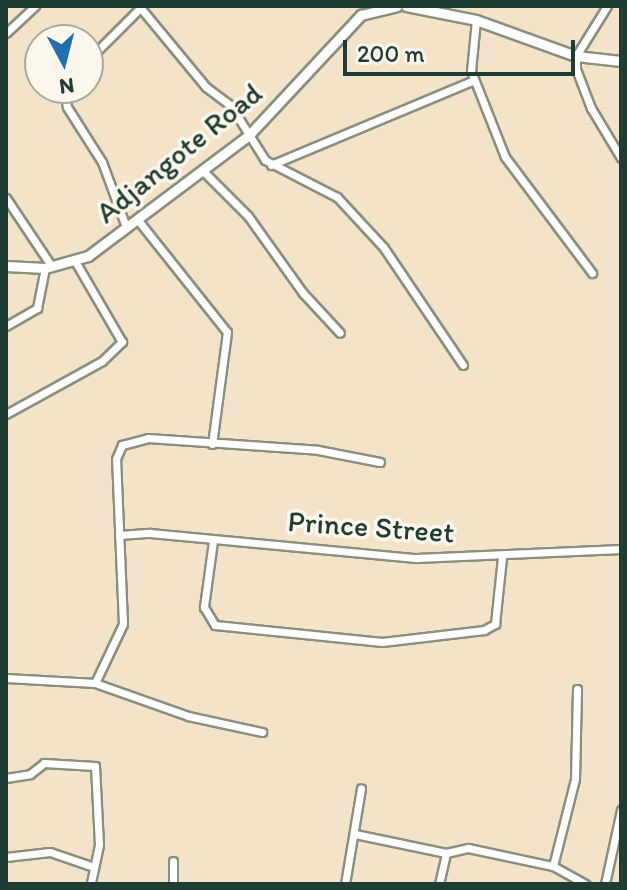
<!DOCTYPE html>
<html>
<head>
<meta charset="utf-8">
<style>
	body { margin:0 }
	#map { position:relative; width:627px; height:890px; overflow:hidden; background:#f3e4c9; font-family:Itim,sans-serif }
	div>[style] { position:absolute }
	.roads { filter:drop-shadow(2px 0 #89907e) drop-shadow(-2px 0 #89907e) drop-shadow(0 2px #89907e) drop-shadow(0 -2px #89907e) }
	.minor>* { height:7px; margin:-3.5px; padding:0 3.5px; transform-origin:3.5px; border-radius:3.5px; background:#fff }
	.tertiary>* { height:9px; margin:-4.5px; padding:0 4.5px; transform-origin:4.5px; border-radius:4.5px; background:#fff }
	span { translate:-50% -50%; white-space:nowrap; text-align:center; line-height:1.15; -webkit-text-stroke:7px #fbf7ec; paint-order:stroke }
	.street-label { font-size:30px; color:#1f3d34 }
	.frame { position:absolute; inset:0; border:8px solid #1f3d34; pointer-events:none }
	.north { position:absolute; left:24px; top:24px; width:80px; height:80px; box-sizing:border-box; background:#fbf7ec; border:2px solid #a3ada2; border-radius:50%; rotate:173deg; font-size:22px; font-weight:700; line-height:32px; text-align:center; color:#1f3d34 }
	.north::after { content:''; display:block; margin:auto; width:28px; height:36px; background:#1f6fb2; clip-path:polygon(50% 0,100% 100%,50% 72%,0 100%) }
	.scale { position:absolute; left:343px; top:40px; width:232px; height:36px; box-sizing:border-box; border:4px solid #1f3d34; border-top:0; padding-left:10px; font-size:24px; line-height:28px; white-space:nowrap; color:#1f3d34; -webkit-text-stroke:6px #fbf7ec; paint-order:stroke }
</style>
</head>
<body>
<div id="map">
	<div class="roads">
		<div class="minor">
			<i style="left:139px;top:6px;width:105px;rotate:50.4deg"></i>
			<i style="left:206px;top:87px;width:31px;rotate:37deg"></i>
			<i style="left:231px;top:106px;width:64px;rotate:57.8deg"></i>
			<i style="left:265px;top:160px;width:81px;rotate:27.2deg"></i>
			<i style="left:337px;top:197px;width:69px;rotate:47.3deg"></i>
			<i style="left:384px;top:248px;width:141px;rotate:56deg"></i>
			<i style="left:607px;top:6px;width:59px;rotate:121.8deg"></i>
			<i style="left:576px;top:56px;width:13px;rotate:90deg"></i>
			<i style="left:576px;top:69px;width:42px;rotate:69deg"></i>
			<i style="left:591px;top:108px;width:58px;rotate:59deg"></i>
			<i style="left:476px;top:20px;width:51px;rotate:95.6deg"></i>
			<i style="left:471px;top:71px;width:92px;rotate:68.4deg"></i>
			<i style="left:505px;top:157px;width:145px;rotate:53.1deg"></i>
			<i style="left:6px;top:33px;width:40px;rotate:-43deg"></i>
			<i style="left:88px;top:60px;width:74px;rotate:-45deg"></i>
			<i style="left:63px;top:88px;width:19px;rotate:78deg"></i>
			<i style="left:67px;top:107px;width:65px;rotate:57.5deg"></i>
			<i style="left:102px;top:162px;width:69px;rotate:69.7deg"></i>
			<i style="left:271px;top:165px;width:220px;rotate:-22.7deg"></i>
			<i style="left:203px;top:171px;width:64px;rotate:45deg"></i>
			<i style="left:248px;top:216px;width:95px;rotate:54.5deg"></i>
			<i style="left:303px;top:293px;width:54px;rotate:47.2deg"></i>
			<i style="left:6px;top:198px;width:83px;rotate:56.3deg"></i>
			<i style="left:137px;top:219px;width:144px;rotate:51.5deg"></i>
			<i style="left:227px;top:332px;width:113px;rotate:97.6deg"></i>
			<i style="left:6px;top:326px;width:36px;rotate:-30deg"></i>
			<i style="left:37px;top:308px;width:41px;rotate:-78.7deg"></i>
			<i style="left:6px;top:414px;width:110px;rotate:-28.9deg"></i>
			<i style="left:102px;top:361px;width:28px;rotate:-44deg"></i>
			<i style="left:122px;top:342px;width:91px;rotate:-120.2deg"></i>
			<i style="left:119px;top:535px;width:31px;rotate:-4deg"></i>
			<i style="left:150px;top:533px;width:267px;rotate:5.4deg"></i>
			<i style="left:416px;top:558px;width:205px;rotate:-2.5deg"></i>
			<i style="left:213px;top:541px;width:67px;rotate:97.8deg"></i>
			<i style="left:204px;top:607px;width:21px;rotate:59deg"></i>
			<i style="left:215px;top:625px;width:168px;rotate:5.8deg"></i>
			<i style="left:382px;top:642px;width:103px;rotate:-6.7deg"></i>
			<i style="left:484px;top:630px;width:13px;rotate:-29deg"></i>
			<i style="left:495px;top:624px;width:67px;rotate:-84deg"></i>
			<i style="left:6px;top:678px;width:89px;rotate:3.2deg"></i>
			<i style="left:95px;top:683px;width:99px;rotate:19.5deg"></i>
			<i style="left:188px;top:716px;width:76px;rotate:12.2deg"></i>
			<i style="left:95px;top:683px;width:65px;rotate:-64.6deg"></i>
			<i style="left:123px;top:624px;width:165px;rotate:-92.4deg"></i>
			<i style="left:116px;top:459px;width:15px;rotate:-67deg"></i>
			<i style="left:122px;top:445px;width:27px;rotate:-15deg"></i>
			<i style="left:148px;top:438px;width:170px;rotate:4deg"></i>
			<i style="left:318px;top:450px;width:63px;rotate:11deg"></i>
			<i style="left:6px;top:778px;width:24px;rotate:-9deg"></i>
			<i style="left:30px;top:774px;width:18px;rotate:-38deg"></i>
			<i style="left:44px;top:763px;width:51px;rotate:3.4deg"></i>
			<i style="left:95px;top:766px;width:79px;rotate:87.1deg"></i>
			<i style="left:99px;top:845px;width:40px;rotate:102deg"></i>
			<i style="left:355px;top:834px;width:93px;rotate:11.8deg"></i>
			<i style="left:6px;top:857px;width:44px;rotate:-6.5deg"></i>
			<i style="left:50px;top:852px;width:46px;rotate:18.8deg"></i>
			<i style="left:173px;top:861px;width:23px;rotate:90deg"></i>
			<i style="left:553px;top:866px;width:90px;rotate:-75.8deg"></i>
			<i style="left:575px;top:779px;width:90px;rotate:-88.7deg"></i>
			<i style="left:345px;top:884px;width:97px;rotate:-80.5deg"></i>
			<i style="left:439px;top:884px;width:32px;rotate:-77deg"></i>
			<i style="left:446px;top:853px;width:23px;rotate:-13deg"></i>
			<i style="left:468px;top:848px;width:87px;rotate:12deg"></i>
			<i style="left:553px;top:866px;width:37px;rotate:29deg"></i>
			<i style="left:605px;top:884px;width:76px;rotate:-77.8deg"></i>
		</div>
		<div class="tertiary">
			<i style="left:406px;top:6px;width:71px;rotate:11.3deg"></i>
			<i style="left:476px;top:20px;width:106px;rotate:19.8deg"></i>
			<i style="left:576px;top:56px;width:45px;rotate:6.3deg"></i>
			<i style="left:6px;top:266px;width:39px;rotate:3deg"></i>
			<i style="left:45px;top:268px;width:45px;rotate:-15.6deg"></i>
			<i style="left:88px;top:256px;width:200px;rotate:-36.9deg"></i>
			<i style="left:248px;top:136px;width:166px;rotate:-47deg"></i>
			<i style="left:361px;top:15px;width:37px;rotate:-14deg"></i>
		</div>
	</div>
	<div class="street-label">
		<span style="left:179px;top:153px;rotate:-39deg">Adjangote Road</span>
		<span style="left:371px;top:527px;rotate:4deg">Prince Street</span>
	</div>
	<div class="frame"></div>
	<div class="north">N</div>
	<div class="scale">200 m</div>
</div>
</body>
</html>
